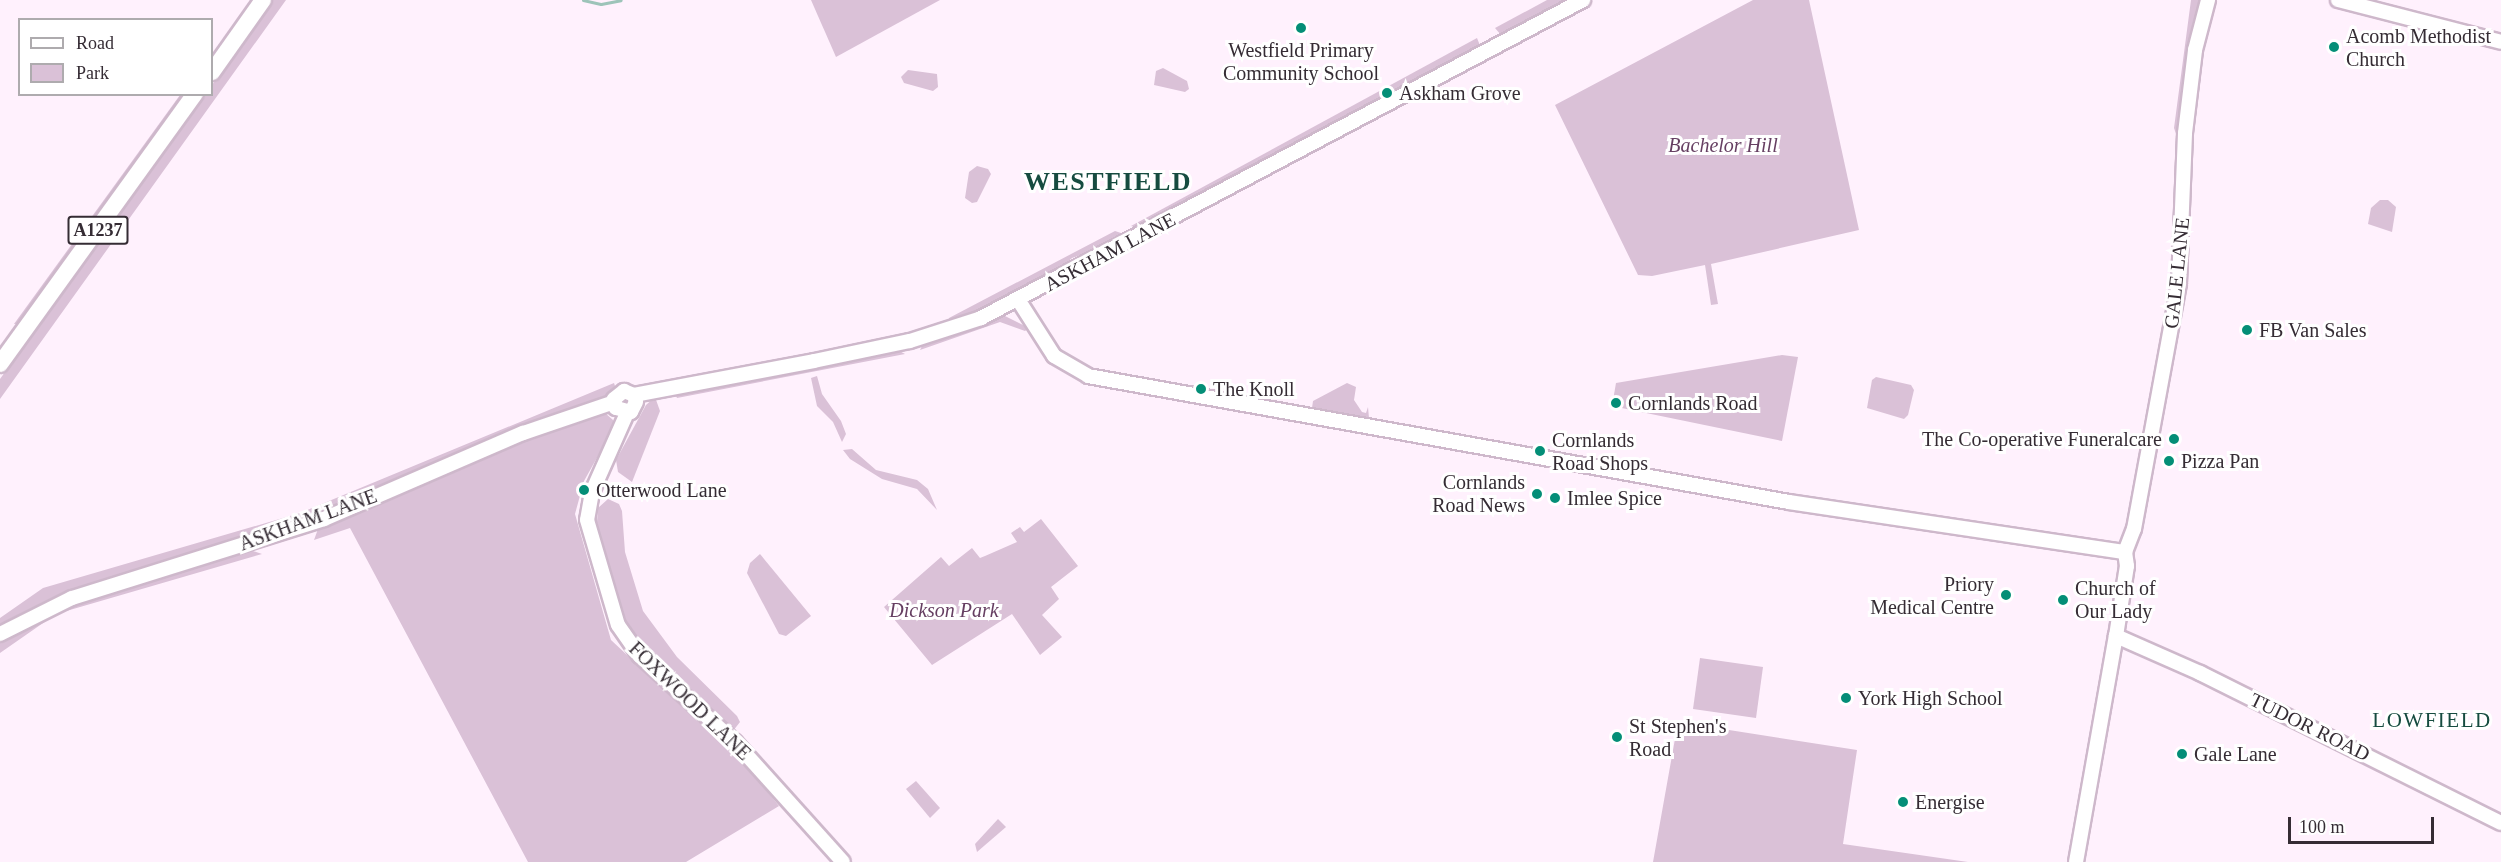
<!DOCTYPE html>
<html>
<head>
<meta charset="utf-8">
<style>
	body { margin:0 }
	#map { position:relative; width:2501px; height:862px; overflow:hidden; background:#fff1fd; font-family:"Times New Roman",serif }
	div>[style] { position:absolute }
	.green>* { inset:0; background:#dac1d7 }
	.stream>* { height:3px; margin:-1.5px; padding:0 1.5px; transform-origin:1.5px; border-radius:1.5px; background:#9dc4b9 }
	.roads { filter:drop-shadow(2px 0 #ceb8cb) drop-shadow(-2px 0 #ceb8cb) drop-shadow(0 2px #ceb8cb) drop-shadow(0 -2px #ceb8cb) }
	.secondary>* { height:14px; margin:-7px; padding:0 7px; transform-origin:7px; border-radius:7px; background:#fff }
	.highway>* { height:16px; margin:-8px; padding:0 8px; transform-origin:8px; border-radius:8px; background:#fff }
	.dots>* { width:16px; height:16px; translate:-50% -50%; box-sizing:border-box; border:3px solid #fff; border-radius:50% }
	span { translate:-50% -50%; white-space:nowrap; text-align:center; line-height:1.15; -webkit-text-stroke:6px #fff; paint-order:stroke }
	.shield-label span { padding:2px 4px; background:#fff; border:2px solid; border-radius:4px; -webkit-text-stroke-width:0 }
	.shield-label { font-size:18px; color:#352c34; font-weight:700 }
	.poi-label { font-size:20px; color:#352c34 }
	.left { translate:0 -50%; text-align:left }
	.right { translate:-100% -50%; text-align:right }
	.park-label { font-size:20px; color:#663f62; font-style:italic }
	.street-label { font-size:20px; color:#352c34 }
	.neighbourhood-label { font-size:21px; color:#164c40; letter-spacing:1.5px }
	.district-label { font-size:26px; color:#164c40; font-weight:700; letter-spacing:1.5px }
	.legend { position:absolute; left:18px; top:18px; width:195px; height:78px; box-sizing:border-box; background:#fff; border:2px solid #aeabae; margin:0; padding:8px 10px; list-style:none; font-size:18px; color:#352c34 }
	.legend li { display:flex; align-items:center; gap:12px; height:30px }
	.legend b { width:30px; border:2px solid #aeabae }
	.scale { position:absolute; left:2288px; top:817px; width:146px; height:27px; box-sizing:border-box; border:3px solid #352c34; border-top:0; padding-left:8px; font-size:18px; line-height:21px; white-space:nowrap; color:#352c34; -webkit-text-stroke:4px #fff; paint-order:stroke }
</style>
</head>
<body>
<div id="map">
	<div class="green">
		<i style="clip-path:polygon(272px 0,286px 0,0 399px,0 379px,205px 95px,212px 94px,212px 85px)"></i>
		<i style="clip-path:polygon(811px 0,940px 0,836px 57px)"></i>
		<i style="clip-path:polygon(1547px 0,1574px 0,1509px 34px,1501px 35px,1495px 28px)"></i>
		<i style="clip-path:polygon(1753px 0,1809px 0,1859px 230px,1711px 264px,1718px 304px,1711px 305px,1705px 265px,1652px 276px,1638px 275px,1555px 105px)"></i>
		<i style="clip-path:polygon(2191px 0,2200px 0,2182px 89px,2178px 140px,2174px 128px)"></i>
		<i style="clip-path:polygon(1477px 38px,1481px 48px,1141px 229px,1131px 226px)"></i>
		<i style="clip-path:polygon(1163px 68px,1187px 81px,1189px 89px,1185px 92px,1154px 85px,1156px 71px)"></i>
		<i style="clip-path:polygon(908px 70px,937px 74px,938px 87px,933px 91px,904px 83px,901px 77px)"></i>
		<i style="clip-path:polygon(180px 95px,186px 95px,21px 324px,14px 324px)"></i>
		<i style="clip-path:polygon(977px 166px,988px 169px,991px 174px,977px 202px,972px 203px,965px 198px,969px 172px)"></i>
		<i style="clip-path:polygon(2380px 200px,2388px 200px,2396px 207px,2392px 232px,2368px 224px,2371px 208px)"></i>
		<i style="clip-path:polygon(1115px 231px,1121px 233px,1120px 238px,1107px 247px,1072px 258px,1051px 277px,949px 326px,949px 318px)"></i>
		<i style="clip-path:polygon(1003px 315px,1029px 328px,1025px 331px,1000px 322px,920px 350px,923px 344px)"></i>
		<i style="clip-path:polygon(896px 349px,905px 354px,677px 398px,675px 394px)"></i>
		<i style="clip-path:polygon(1782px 355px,1798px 357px,1782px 441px,1612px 406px,1616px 383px)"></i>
		<i style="clip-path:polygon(817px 376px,822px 394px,841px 421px,846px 434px,842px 442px,833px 422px,817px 406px,811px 378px)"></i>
		<i style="clip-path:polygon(1876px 377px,1911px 385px,1914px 390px,1908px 415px,1904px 419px,1867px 408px,1872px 380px)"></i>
		<i style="clip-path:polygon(614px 383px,616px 389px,603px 400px,332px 511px,84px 589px,0 624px,0 618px,43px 588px,300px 513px)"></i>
		<i style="clip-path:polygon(1347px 383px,1356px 387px,1354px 400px,1362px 412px,1366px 413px,1368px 407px,1369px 418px,1312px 408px,1313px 401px)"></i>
		<i style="clip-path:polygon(655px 397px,660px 411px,632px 482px,618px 472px,616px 460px,646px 405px)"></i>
		<i style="clip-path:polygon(604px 412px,613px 420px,613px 429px,584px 481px,575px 514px,611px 640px,750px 770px,779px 806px,686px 862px,528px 862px,350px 528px,314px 540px,318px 529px,330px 523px,560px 425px)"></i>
		<i style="clip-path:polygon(852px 449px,876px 470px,917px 480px,928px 489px,937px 510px,917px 489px,882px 479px,850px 459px,843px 450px)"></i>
		<i style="clip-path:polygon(608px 499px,619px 504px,622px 511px,625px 552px,643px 611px,677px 657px,737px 716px,740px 722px,733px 731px,633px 637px,620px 612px,596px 534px,598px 508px)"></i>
		<i style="clip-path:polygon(1041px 519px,1078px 566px,1051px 587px,1059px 599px,1042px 615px,1062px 637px,1040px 655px,1012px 614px,932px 665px,884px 607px,941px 557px,949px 566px,972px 548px,980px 558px,985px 556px,1017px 542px,1011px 533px,1020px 527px,1024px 532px)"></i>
		<i style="clip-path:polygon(247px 549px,262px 554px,56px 614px,0 653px,0 641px,54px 609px)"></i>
		<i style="clip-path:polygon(760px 554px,811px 616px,786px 636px,779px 634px,747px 573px,750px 563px)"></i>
		<i style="clip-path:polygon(1700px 658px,1763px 667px,1756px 718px,1693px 709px)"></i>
		<i style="clip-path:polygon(1678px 722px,1857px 750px,1843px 844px,1968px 862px,1653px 862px)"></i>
		<i style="clip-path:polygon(916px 781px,940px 808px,930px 818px,906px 789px)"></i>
		<i style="clip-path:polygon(998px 819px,1006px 827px,977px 852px,975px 844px)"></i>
	</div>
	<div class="stream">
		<i style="left:583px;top:0;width:18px;rotate:13deg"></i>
		<i style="left:601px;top:4px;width:20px;rotate:-11deg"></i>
	</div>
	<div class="roads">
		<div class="secondary">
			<i style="left:2338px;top:0;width:168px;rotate:14.4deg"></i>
			<i style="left:1019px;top:301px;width:65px;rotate:57.5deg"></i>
			<i style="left:1054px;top:356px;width:39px;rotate:30deg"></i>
			<i style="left:1088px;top:376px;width:712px;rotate:10.19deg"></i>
			<i style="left:1789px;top:502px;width:340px;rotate:8.5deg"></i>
			<i style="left:634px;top:395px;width:7px;rotate:74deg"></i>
			<i style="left:636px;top:402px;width:11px;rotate:117deg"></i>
			<i style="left:631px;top:412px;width:16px;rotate:-165deg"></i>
			<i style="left:616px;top:408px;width:9px;rotate:-103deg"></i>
			<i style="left:614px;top:399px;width:13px;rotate:-39deg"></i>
			<i style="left:624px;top:391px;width:11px;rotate:22deg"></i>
			<i style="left:634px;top:395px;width:183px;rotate:-10.7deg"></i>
			<i style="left:814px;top:361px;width:98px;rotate:-11.8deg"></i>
			<i style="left:910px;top:341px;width:75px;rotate:-17.9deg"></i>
			<i style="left:981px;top:318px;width:681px;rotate:-27.84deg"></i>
			<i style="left:627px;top:413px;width:86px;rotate:113.9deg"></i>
			<i style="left:592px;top:492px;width:28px;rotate:100deg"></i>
			<i style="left:587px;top:520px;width:109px;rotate:73.6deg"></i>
			<i style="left:618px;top:625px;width:38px;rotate:55deg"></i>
			<i style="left:640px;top:656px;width:128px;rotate:42.2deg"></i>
			<i style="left:735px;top:742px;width:161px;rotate:48deg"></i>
			<i style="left:0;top:634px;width:80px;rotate:-26.6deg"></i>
			<i style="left:72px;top:598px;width:264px;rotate:-17.4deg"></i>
			<i style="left:324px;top:519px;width:217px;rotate:-23.4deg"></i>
			<i style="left:523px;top:433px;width:96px;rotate:-18.8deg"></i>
			<i style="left:2116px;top:636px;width:92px;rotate:23.8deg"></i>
			<i style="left:2200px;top:673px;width:336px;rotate:26.5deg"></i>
			<i style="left:2076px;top:862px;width:230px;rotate:-80deg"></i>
			<i style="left:2116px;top:636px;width:71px;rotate:-81.1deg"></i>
			<i style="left:2127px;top:566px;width:14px;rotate:-98deg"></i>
			<i style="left:2125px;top:552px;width:25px;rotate:-69deg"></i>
			<i style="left:2134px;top:529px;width:250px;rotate:-79.6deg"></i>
			<i style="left:2179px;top:283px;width:150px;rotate:-87.7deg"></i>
			<i style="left:2185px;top:133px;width:84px;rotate:-83.1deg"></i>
			<i style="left:2195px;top:50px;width:52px;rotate:-75.4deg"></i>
		</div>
		<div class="highway">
			<i style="left:212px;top:72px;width:88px;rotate:-54.7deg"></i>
			<i style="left:0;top:364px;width:333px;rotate:-54.2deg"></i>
		</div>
	</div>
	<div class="dots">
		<i style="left:1301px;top:28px;background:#048e77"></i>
		<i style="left:2334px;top:47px;background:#048e77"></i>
		<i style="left:1387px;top:93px;background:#048e77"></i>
		<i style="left:2247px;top:330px;background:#048e77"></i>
		<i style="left:1201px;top:389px;background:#048e77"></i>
		<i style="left:1616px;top:403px;background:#048e77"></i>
		<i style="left:2174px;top:439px;background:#048e77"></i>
		<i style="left:1540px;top:451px;background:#048e77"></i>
		<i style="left:2169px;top:461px;background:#048e77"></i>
		<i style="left:584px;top:490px;background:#048e77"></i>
		<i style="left:1537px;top:494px;background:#048e77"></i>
		<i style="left:1555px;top:498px;background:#048e77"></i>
		<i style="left:2006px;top:595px;background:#048e77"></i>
		<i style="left:2063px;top:600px;background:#048e77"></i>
		<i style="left:1846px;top:698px;background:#048e77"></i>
		<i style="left:1617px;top:737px;background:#048e77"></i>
		<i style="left:2182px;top:754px;background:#048e77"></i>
		<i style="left:1903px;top:802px;background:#048e77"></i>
	</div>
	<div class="shield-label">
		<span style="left:98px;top:230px">A1237</span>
	</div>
	<div class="poi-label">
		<span class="left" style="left:2346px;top:48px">Acomb Methodist<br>Church</span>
		<span style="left:1301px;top:62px">Westfield Primary<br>Community School</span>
		<span class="left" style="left:1399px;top:93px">Askham Grove</span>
		<span class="left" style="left:2259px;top:330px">FB Van Sales</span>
		<span class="left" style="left:1213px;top:389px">The Knoll</span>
		<span class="left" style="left:1628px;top:403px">Cornlands Road</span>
		<span class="right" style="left:2162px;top:439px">The Co-operative Funeralcare</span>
		<span class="left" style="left:1552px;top:452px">Cornlands<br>Road Shops</span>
		<span class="left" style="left:2181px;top:461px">Pizza Pan</span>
		<span class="right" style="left:1525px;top:494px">Cornlands<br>Road News</span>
		<span class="left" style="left:596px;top:490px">Otterwood Lane</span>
		<span class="left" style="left:1567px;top:498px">Imlee Spice</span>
		<span class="right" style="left:1994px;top:596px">Priory<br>Medical Centre</span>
		<span class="left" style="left:2075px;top:600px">Church of<br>Our Lady</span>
		<span class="left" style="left:1858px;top:698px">York High School</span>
		<span class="left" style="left:1629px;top:738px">St Stephen's<br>Road</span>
		<span class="left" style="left:2194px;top:754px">Gale Lane</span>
		<span class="left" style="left:1915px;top:802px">Energise</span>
	</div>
	<div class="park-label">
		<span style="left:1723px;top:145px">Bachelor Hill</span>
		<span style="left:944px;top:610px">Dickson Park</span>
	</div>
	<div class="street-label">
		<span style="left:1110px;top:252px;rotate:-28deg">ASKHAM LANE</span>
		<span style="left:2177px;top:273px;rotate:-84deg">GALE LANE</span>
		<span style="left:308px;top:520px;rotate:-20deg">ASKHAM LANE</span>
		<span style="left:690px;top:701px;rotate:44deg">FOXWOOD LANE</span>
		<span style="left:2310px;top:727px;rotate:26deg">TUDOR ROAD</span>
	</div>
	<div class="neighbourhood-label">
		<span style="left:2432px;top:720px">LOWFIELD</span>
	</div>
	<div class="district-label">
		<span style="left:1108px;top:182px">WESTFIELD</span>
	</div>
	<ul class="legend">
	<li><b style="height:8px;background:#fff"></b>Road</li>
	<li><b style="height:16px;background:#dac1d7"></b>Park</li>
	</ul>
	<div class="scale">100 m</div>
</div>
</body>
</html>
